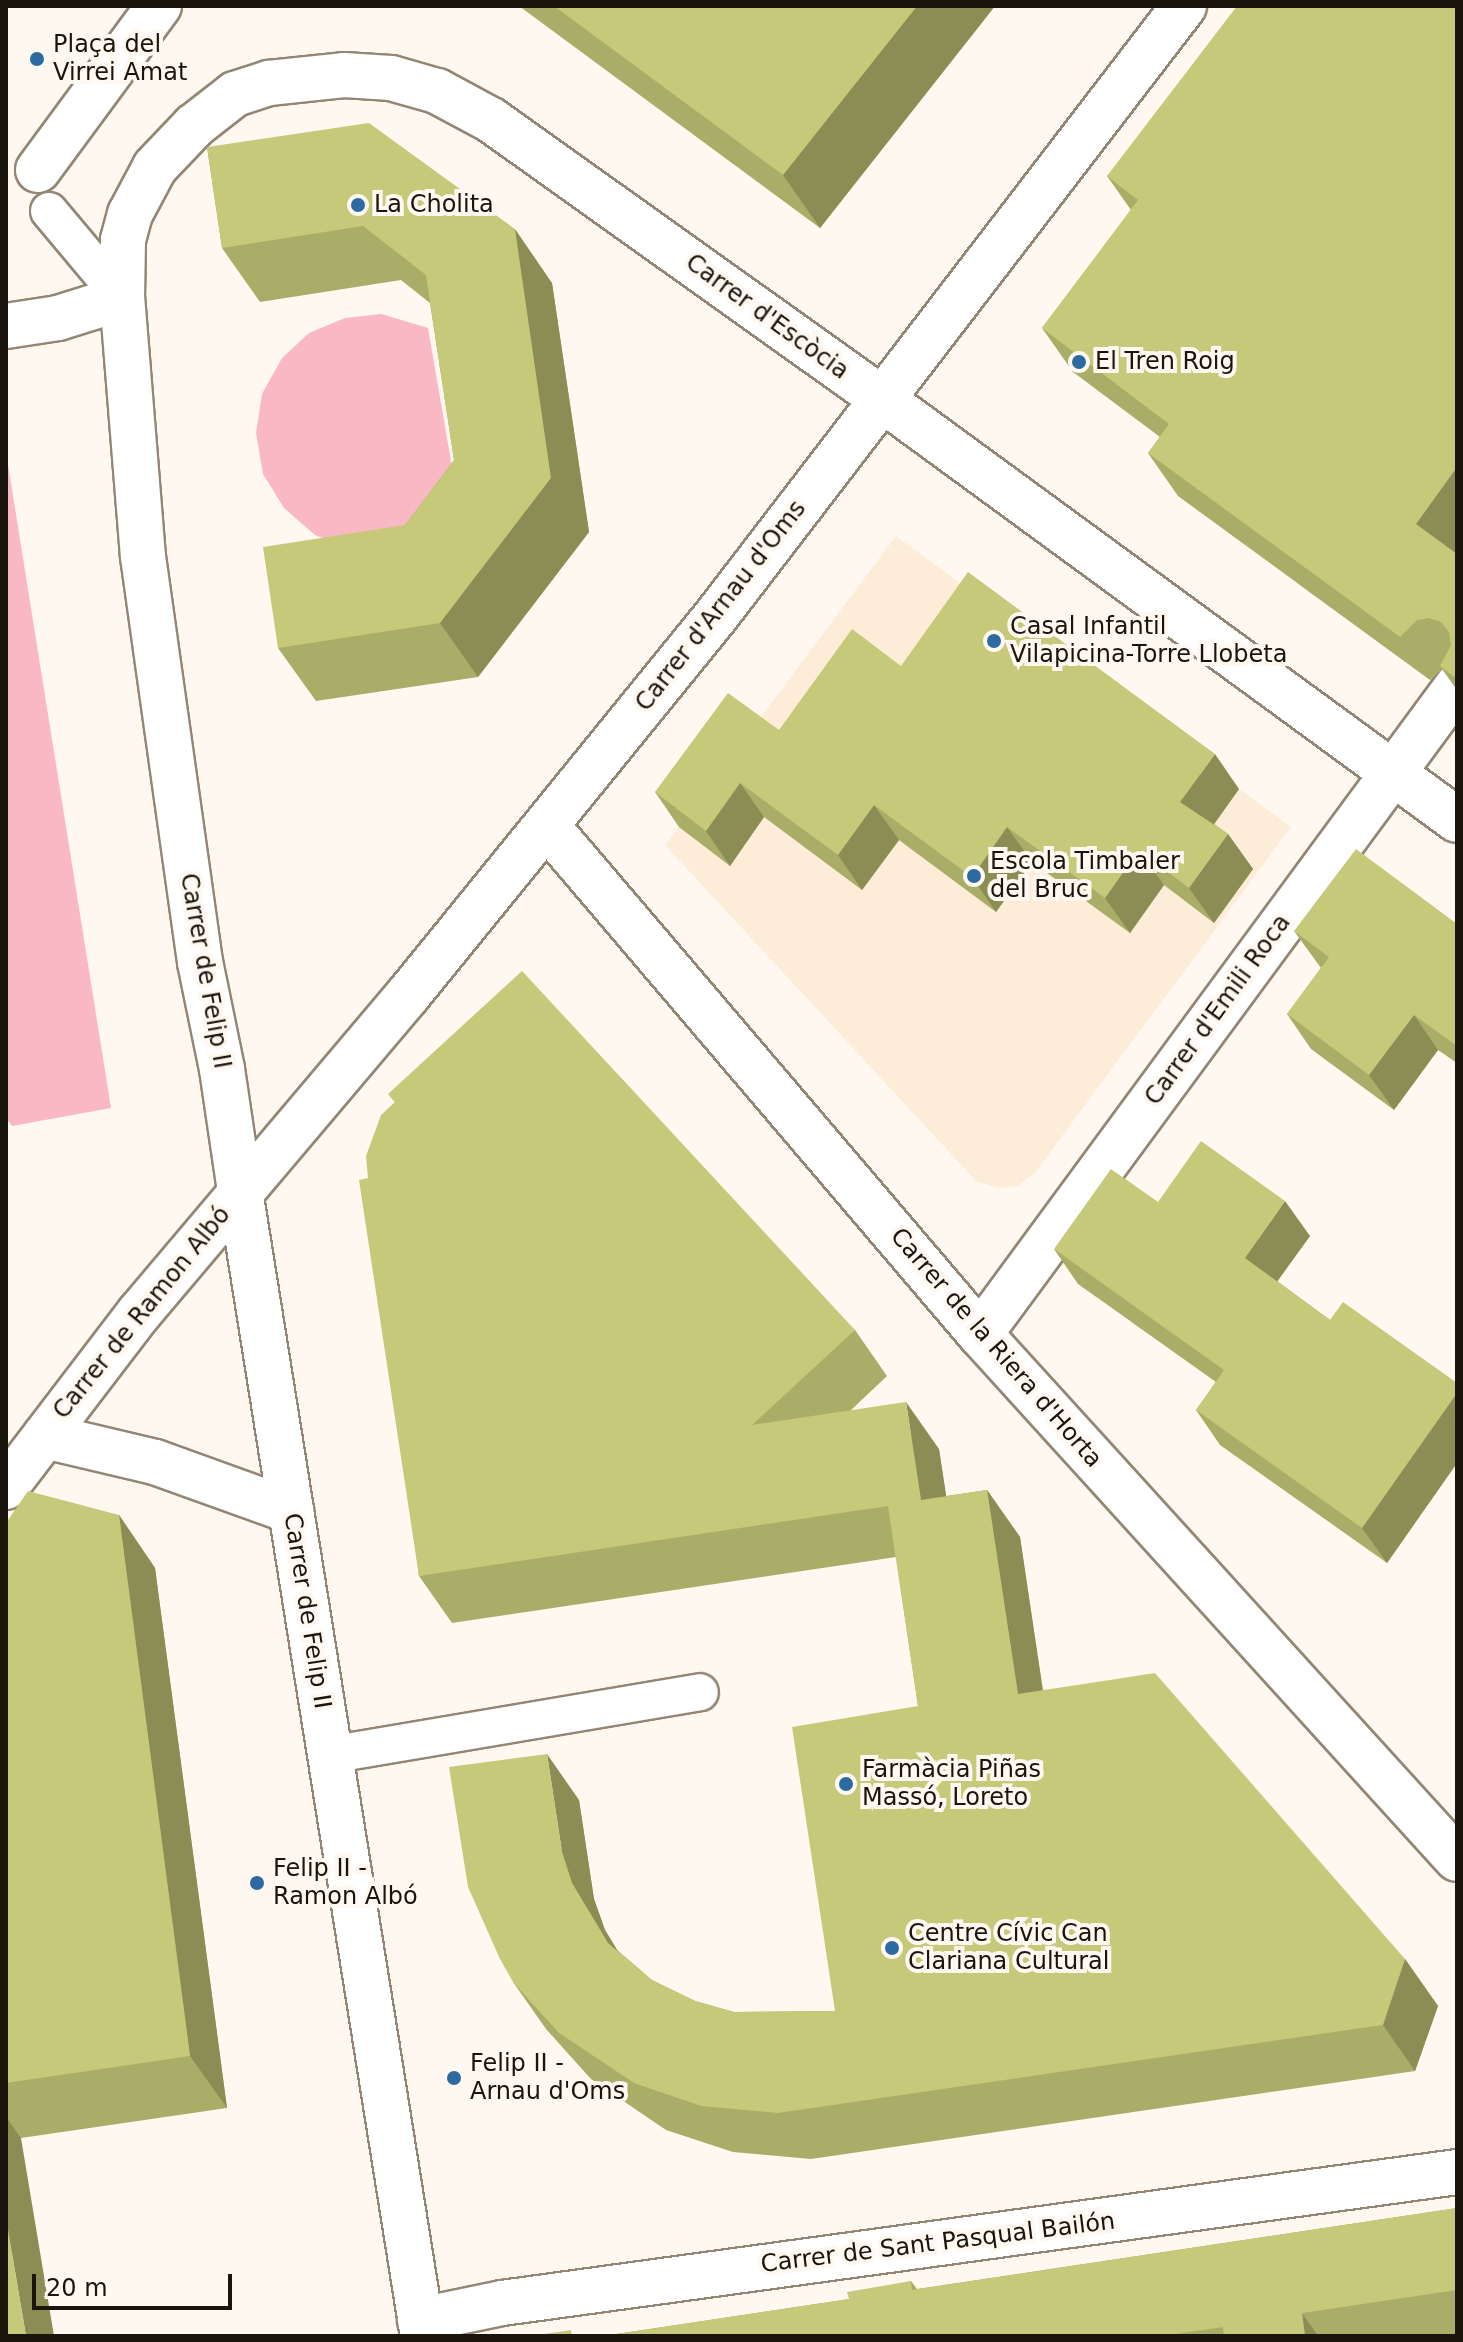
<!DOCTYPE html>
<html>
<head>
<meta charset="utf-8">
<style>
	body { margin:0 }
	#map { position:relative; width:1463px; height:2342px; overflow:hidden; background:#fef8f0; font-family:"DejaVu Sans",sans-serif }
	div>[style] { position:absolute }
	.built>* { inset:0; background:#fdedd8 }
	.green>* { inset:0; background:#fab8c5 }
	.roads { filter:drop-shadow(2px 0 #948674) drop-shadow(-2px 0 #948674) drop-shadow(0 2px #948674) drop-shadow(0 -2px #948674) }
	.service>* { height:36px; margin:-18px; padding:0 18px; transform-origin:18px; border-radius:18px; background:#fff }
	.pedestrian>* { height:44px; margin:-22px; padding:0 22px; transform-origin:22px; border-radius:22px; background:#fff }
	.minor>* { height:44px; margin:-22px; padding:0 22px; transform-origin:22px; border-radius:22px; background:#fff }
	.tertiary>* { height:44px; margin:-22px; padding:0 22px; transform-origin:22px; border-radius:22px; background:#fff }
	.secondary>* { height:44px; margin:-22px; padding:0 22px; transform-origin:22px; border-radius:22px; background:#fff }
	.primary>* { height:44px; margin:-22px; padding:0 22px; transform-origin:22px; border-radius:22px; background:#fff }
	.wall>* { inset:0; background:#aaad68 }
	.shaded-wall>* { inset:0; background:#8b8d55 }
	.building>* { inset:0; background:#c6c979 }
	.dots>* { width:22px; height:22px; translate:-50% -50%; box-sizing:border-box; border:4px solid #fef8f0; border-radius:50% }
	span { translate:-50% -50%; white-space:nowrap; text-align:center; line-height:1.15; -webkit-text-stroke:8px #fef8f0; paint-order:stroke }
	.poi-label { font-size:24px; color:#19140c }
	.left { translate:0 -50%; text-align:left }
	.street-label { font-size:24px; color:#19140c }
	.frame { position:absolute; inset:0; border:8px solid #19140c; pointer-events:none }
	.scale { position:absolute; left:32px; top:2274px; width:200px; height:36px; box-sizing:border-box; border:4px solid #19140c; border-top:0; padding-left:10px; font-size:24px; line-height:28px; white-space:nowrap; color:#19140c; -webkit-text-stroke:6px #fef8f0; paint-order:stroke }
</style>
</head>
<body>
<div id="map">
	<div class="built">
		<i style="clip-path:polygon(896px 536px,1291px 827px,1034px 1174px,1019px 1185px,1002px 1188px,977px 1182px,665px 845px)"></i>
	</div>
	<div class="green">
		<i style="clip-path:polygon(381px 314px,428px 328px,462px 525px,352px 550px,315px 535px,284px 508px,263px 474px,256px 433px,262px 394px,282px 358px,309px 333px,345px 318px)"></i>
		<i style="clip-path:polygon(6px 452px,111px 1108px,12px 1126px,6px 1118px)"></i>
	</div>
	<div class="roads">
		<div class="service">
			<i style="left:49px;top:211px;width:114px;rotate:50deg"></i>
			<i style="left:329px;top:1755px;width:376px;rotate:-9.6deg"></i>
		</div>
		<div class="pedestrian">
			<i style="left:38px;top:170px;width:204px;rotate:-53.6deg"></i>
		</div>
		<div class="minor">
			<i style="left:547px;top:826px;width:667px;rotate:49.56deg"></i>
			<i style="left:980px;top:1334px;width:709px;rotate:47.74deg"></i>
			<i style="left:980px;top:1334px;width:805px;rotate:-53.64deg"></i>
			<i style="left:45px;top:1436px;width:113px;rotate:13.3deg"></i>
			<i style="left:155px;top:1462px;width:145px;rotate:19.8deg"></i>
			<i style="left:420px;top:2320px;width:84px;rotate:-11.7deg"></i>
			<i style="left:502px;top:2303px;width:964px;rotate:-7.81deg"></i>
		</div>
		<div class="tertiary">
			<i style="left:6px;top:326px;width:53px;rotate:-8.7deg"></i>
			<i style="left:58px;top:318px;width:67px;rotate:-17.4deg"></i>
			<i style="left:240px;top:1191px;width:123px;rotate:-98.4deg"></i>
			<i style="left:222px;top:1069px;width:109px;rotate:-101.6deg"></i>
			<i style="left:200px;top:962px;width:409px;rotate:-98deg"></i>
			<i style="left:143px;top:557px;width:260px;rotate:-94.6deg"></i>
			<i style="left:122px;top:298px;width:58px;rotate:-89deg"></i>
			<i style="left:123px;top:240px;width:27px;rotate:-75deg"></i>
			<i style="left:130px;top:214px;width:53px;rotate:-62deg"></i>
			<i style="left:155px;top:167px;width:57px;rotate:-46.4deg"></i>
			<i style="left:194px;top:126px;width:52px;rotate:-38deg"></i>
			<i style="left:235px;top:94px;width:36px;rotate:-18deg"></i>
			<i style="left:269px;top:83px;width:75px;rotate:-6.1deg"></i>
			<i style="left:344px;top:75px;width:47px;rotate:3.7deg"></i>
			<i style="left:391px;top:78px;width:48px;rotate:15.8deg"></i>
			<i style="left:437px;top:91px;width:61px;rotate:28.2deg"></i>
			<i style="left:491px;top:120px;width:482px;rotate:35.5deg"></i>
		</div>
		<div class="secondary">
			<i style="left:883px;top:400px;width:711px;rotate:36.19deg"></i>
			<i style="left:240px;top:1191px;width:1160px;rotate:80.92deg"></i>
		</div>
		<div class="primary">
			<i style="left:6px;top:1487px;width:220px;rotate:-52.6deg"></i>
			<i style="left:140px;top:1312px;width:415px;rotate:-49.8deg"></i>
			<i style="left:408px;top:995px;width:488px;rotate:-50.9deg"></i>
			<i style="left:716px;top:616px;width:769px;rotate:-52.5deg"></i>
		</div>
	</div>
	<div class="wall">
		<i style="clip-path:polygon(519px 6px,995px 6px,820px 228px)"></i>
		<i style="clip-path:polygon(1457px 6px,1456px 553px,1457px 690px,1442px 669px,1430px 680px,1178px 496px,1148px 453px,1160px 437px,1073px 372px,1042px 328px,1131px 210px,1107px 176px)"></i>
		<i style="clip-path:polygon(207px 147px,552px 283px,589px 532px,478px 677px,316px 701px,278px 648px,405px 525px,454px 460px,430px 303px,401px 280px,260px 302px,222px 248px)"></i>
		<i style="clip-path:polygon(901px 666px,1239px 789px,1214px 824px,1228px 834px,1253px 869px,1214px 923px,1164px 885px,1130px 933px,1032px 862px,996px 912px,899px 840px,862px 890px,764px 817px,730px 866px,679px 827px,655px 792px,779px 730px)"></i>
		<i style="clip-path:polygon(1457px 924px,1457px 1063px,1438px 1050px,1394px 1110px,1311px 1049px,1287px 1014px,1321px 968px,1294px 931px)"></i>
		<i style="clip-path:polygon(388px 1094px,855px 1330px,887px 1376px,850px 1411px,939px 1449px,946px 1496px,987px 1490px,1020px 1537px,1043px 1690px,1405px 1959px,1438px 2006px,1415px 2071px,811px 2159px,733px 2152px,666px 2130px,591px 2079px,546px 2029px,513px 1982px,579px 1800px,594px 1899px,605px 1930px,617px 1950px,652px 1980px,695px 2001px,734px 2012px,835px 2011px,918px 1706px,896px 1557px,452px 1623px,419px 1576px,368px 1178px,395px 1102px)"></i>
		<i style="clip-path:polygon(1310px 1236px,1277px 1281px,1330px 1320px,1457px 1383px,1457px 1463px,1387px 1563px,1220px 1445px,1196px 1410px,1216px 1382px,1078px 1284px,1054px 1249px)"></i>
		<i style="clip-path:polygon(119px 1515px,155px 1568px,227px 2108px,21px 2138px,6px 2336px,6px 1523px)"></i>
		<i style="clip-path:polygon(1457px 2208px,1457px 2336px,603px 2336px,849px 2299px,911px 2281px,917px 2289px)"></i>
	</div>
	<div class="shaded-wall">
		<i style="clip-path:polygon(917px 6px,995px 6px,820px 228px,783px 175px)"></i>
		<i style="clip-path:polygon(515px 229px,552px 283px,589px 532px,478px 677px,440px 623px)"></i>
		<i style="clip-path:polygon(1457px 467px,1457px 552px,1446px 567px,1416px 524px)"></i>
		<i style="clip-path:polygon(1215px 754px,1239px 789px,1205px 837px,1180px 802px)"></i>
		<i style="clip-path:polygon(740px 783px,764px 817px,730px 866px,706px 831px)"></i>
		<i style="clip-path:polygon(874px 805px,899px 840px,862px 890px,838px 855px)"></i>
		<i style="clip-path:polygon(1007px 827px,1032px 862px,996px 912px,972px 877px)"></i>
		<i style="clip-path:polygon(1228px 834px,1253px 869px,1214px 923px,1189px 888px)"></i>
		<i style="clip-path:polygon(1139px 850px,1164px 885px,1130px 933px,1105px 898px)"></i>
		<i style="clip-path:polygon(1414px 1015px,1438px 1050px,1394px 1110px,1369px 1075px)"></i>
		<i style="clip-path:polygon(1285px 1201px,1310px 1236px,1269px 1293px,1245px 1258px)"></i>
		<i style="clip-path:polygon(1457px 1393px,1457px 1463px,1387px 1563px,1362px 1528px)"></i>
		<i style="clip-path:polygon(906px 1402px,939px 1449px,954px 1547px,921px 1500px)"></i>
		<i style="clip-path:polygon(987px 1490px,1020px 1537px,1050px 1740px,1018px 1694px)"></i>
		<i style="clip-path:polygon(119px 1515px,155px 1568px,227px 2108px,190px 2056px)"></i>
		<i style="clip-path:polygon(547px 1754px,579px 1800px,594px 1899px,605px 1930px,641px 1989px,608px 1943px,572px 1883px,562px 1852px)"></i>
		<i style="clip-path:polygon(1405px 1959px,1438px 2006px,1415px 2071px,1383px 2025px)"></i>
		<i style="clip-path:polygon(6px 2117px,21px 2138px,54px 2336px,26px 2336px,6px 2218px)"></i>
		<i style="clip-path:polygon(1302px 2313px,1318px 2336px,1305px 2336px)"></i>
	</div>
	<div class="building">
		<i style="clip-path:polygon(554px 6px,917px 6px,783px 175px)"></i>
		<i style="clip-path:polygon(1237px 6px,1457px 6px,1457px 467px,1416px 524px,1457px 554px,1457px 679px,1440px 666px,1451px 645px,1449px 632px,1441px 622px,1429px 618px,1417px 620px,1400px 637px,1148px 453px,1169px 424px,1042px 328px,1138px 200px,1107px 176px)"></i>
		<i style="clip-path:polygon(369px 123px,515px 229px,551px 478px,440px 623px,278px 648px,263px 547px,405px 525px,454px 460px,426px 275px,363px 226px,222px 248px,207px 147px)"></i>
		<i style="clip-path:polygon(968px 572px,1215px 754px,1180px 802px,1228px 834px,1189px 888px,1139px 850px,1105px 898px,1007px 827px,972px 877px,874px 805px,838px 855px,740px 783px,706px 831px,655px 792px,728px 693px,779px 730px,852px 629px,901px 666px)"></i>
		<i style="clip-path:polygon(1356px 849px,1457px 924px,1457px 1046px,1414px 1015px,1369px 1075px,1287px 1014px,1329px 957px,1294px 931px)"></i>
		<i style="clip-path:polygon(522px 971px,855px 1330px,752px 1425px,906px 1402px,921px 1500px,987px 1490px,1018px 1694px,1155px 1673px,1405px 1959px,1383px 2025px,778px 2113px,701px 2106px,634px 2083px,559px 2033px,513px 1982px,500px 1959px,468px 1887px,449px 1767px,547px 1754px,562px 1852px,572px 1883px,608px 1943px,652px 1980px,695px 2001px,734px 2012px,835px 2011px,792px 1727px,918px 1706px,888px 1506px,419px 1576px,359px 1180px,368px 1178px,366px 1156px,381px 1115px,395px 1102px,388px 1094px)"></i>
		<i style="clip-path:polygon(1201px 1141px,1285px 1201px,1245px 1258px,1330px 1320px,1343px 1302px,1457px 1383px,1457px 1393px,1362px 1528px,1196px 1410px,1224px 1370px,1054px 1249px,1111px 1169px,1158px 1202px)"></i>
		<i style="clip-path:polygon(28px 1491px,119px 1515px,190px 2056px,6px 2083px,6px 1523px)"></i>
		<i style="clip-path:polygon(1457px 2208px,1457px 2290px,1302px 2313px,1305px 2336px,1224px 2336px,1223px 2327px,1162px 2336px,603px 2336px,849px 2299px,847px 2292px,911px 2281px,912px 2290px)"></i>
		<i style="clip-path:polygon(6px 2218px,26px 2336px,6px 2336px)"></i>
		<i style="clip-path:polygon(571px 2330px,572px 2336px,532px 2336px)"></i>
	</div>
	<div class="dots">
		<i style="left:37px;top:59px;background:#2c6aa1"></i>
		<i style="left:358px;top:205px;background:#2c6aa1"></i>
		<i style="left:1079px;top:362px;background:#2c6aa1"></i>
		<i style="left:994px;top:641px;background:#2c6aa1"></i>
		<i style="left:974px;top:876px;background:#2c6aa1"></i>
		<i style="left:846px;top:1784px;background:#2c6aa1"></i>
		<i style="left:257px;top:1883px;background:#2c6aa1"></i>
		<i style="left:892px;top:1948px;background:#2c6aa1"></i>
		<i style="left:454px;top:2078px;background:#2c6aa1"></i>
	</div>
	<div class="poi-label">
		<span class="left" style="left:53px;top:59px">Plaça del<br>Virrei Amat</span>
		<span class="left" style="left:374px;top:205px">La Cholita</span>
		<span class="left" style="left:1095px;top:362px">El Tren Roig</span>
		<span class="left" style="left:1010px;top:641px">Casal Infantil<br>Vilapicina-Torre Llobeta</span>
		<span class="left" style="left:990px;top:876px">Escola Timbaler<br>del Bruc</span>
		<span class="left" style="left:862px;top:1784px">Farmàcia Piñas<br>Massó, Loreto</span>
		<span class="left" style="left:273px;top:1883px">Felip II -<br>Ramon Albó</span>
		<span class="left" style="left:908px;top:1948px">Centre Cívic Can<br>Clariana Cultural</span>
		<span class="left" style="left:470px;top:2078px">Felip II -<br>Arnau d'Oms</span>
	</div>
	<div class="street-label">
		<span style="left:767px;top:317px;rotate:36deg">Carrer d'Escòcia</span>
		<span style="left:721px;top:606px;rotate:-52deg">Carrer d'Arnau d'Oms</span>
		<span style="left:205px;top:971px;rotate:80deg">Carrer de Felip II</span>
		<span style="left:1218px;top:1010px;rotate:-54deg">Carrer d'Emili Roca</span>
		<span style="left:142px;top:1313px;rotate:-51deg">Carrer de Ramon Albó</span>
		<span style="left:996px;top:1348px;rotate:49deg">Carrer de la Riera d'Horta</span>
		<span style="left:307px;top:1611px;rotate:81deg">Carrer de Felip II</span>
		<span style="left:938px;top:2243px;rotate:-7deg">Carrer de Sant Pasqual Bailón</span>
	</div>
	<div class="frame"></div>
	<div class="scale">20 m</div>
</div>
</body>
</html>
